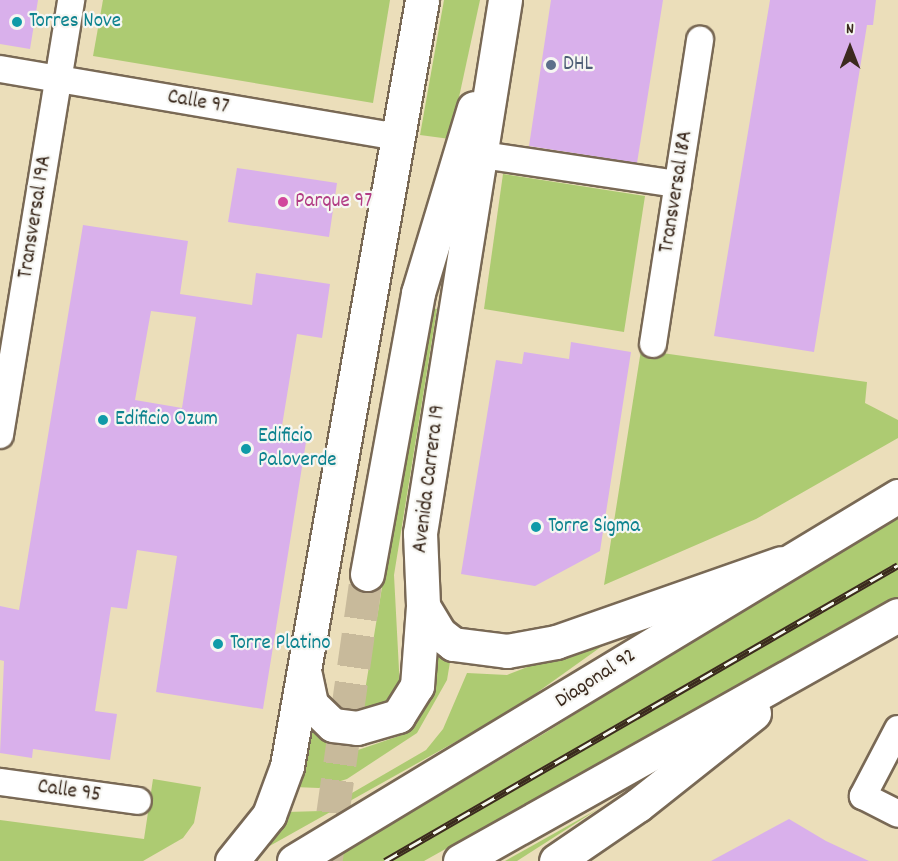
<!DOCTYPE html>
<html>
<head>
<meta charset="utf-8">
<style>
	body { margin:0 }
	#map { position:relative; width:898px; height:861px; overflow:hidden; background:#ebdeba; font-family:Dekko,sans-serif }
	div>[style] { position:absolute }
	.green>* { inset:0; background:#adcb72 }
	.building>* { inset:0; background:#d9b0eb }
	.major-tunnel>* { height:33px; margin-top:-16.5px; transform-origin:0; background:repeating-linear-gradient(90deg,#c8ba9b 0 33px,transparent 0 49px) }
	.roads { filter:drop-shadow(2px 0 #796955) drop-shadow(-2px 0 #796955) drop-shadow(0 2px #796955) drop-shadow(0 -2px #796955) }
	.minor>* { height:26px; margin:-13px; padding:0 13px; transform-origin:13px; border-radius:13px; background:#fff }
	.major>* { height:33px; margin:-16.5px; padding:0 16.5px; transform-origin:16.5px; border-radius:16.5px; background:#fff }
	.rail>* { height:7px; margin-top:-3.5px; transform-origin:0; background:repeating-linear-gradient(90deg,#f6f6f2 0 14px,#3b2a1e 0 28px); box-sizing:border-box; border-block:2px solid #3b2a1e }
	.dots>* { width:16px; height:16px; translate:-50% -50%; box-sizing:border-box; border:3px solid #f6f6f2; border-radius:50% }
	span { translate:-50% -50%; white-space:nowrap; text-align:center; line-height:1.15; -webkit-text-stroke:4.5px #f6f6f2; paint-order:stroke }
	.culture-label { font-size:21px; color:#0d838f }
	.left { translate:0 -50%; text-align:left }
	.service-label { font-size:21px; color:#4e5e75 }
	.street-label { font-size:21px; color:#3b2a1e }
	.hotel-label { font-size:21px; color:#b23c85 }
	.north { position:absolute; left:820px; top:18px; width:60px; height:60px; -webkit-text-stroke:4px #f6f6f2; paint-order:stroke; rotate:0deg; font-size:16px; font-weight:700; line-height:24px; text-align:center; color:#3b2a1e }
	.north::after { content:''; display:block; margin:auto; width:21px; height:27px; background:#3b2a1e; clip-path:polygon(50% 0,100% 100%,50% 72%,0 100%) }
</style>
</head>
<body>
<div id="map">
	<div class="green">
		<i style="clip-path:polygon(103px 0,390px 0,373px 103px,93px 56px)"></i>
		<i style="clip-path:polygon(444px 0,480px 0,450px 139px,420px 135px)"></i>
		<i style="clip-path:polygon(503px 174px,645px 196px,624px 332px,484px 309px)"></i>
		<i style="clip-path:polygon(428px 307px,437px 309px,394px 575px,400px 689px,394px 701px,361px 715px)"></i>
		<i style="clip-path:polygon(641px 350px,867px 382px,865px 403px,898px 420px,898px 438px,756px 519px,604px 585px)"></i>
		<i style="clip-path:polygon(898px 511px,898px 597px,424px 861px,329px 861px,545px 733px)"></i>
		<i style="clip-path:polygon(626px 629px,514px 709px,243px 861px,287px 812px,321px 811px,426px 750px,443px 729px,467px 673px,507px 675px)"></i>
		<i style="clip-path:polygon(439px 652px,451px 656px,447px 680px,417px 733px,347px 779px,319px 788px,294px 787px,303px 724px,355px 751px,402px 735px,422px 711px)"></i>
		<i style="clip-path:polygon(153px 779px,201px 787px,194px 823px,183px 838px,143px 861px,0 861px,0 820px,144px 839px)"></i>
		<i style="clip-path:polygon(598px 809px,517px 861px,505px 861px)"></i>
	</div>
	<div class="building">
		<i style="clip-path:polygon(0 0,38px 0,30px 49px,0 44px)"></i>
		<i style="clip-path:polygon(551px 0,663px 0,637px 163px,529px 146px)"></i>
		<i style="clip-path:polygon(770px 0,876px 0,873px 25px,867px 25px,814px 352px,714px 336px)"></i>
		<i style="clip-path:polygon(237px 168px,337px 183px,329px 237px,228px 222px)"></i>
		<i style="clip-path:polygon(evenodd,83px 225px,188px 241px,180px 294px,252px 305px,256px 273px,330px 284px,322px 338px,297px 334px,281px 432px,307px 436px,263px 709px,156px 692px,177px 556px,137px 550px,127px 609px,111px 607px,95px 711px,117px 714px,110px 760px,33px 749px,32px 758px,0 753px,4px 661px,0 660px,0 606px,19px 610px,83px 225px,151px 311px,196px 317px,182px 408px,135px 400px,151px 311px)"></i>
		<i style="clip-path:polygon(571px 342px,631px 352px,600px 551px,535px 586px,461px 574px,496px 360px,522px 364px,524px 352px,569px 359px)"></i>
		<i style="clip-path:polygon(789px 819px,826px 841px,869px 861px,711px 861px)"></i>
	</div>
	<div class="major-tunnel">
		<i style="left:326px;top:861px;width:290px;rotate:-81.9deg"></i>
	</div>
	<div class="roads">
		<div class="minor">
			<i style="left:0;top:69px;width:402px;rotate:9.7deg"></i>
			<i style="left:483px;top:155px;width:197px;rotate:8.5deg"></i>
			<i style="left:653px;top:344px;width:308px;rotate:-81.2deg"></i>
			<i style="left:0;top:435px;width:441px;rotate:-80.7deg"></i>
			<i style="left:898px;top:729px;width:76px;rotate:117.6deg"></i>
			<i style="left:863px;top:796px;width:39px;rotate:27deg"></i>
			<i style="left:0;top:782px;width:139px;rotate:7.8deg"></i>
		</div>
		<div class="major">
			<i style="left:505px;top:0;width:540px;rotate:99.06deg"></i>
			<i style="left:420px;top:533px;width:73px;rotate:87.6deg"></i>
			<i style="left:423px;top:606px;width:31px;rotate:59deg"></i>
			<i style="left:439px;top:633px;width:18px;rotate:38deg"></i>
			<i style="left:453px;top:644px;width:54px;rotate:7.4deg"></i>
			<i style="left:507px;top:651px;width:50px;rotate:-10.4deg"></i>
			<i style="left:556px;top:642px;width:238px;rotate:-19.3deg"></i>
			<i style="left:367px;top:574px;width:286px;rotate:-79.7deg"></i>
			<i style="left:418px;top:293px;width:193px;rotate:-73.2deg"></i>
			<i style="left:305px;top:675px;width:30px;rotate:78deg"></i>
			<i style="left:311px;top:704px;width:30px;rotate:44deg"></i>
			<i style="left:333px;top:725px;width:24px;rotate:7deg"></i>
			<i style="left:357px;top:728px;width:43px;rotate:-16.3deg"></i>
			<i style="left:398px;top:716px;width:36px;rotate:-58deg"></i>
			<i style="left:417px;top:686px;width:80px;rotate:-85.7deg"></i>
			<i style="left:232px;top:861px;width:59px;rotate:-51.2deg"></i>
			<i style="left:269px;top:815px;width:52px;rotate:-69.8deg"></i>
			<i style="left:287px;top:766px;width:778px;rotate:-80deg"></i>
			<i style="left:294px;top:861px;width:706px;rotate:-31.14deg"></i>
			<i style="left:460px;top:861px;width:502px;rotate:-29.32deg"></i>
			<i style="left:556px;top:861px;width:99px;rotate:-34.3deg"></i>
			<i style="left:638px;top:805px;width:148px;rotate:-38.4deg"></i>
		</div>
	</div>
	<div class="rail">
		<i style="left:385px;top:861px;width:592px;rotate:-29.98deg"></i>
	</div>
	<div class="dots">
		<i style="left:17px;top:22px;background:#0f9aa8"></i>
		<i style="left:551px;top:65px;background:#5c6f8a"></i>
		<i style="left:283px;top:202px;background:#d1479c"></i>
		<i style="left:103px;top:420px;background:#0f9aa8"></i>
		<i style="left:246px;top:449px;background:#0f9aa8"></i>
		<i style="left:536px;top:527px;background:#0f9aa8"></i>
		<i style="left:218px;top:644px;background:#0f9aa8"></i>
	</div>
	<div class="culture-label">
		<span class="left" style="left:29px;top:22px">Torres Nove</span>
		<span class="left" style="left:115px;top:420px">Edificio Ozum</span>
		<span class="left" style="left:258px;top:449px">Edificio<br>Paloverde</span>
		<span class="left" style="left:548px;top:527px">Torre Sigma</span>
		<span class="left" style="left:230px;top:644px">Torre Platino</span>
	</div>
	<div class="service-label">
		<span class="left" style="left:563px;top:65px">DHL</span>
	</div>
	<div class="street-label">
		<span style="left:198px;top:103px;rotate:10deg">Calle 97</span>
		<span style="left:677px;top:192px;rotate:-81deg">Transversal 18A</span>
		<span style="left:36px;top:217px;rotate:-81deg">Transversal 19A</span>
		<span style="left:430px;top:479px;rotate:-83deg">Avenida Carrera 19</span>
		<span style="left:596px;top:679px;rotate:-33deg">Diagonal 92</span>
		<span style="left:69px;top:792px;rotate:8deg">Calle 95</span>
	</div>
	<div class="hotel-label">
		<span class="left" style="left:295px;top:202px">Parque 97</span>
	</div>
	<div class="north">N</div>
</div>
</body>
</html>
